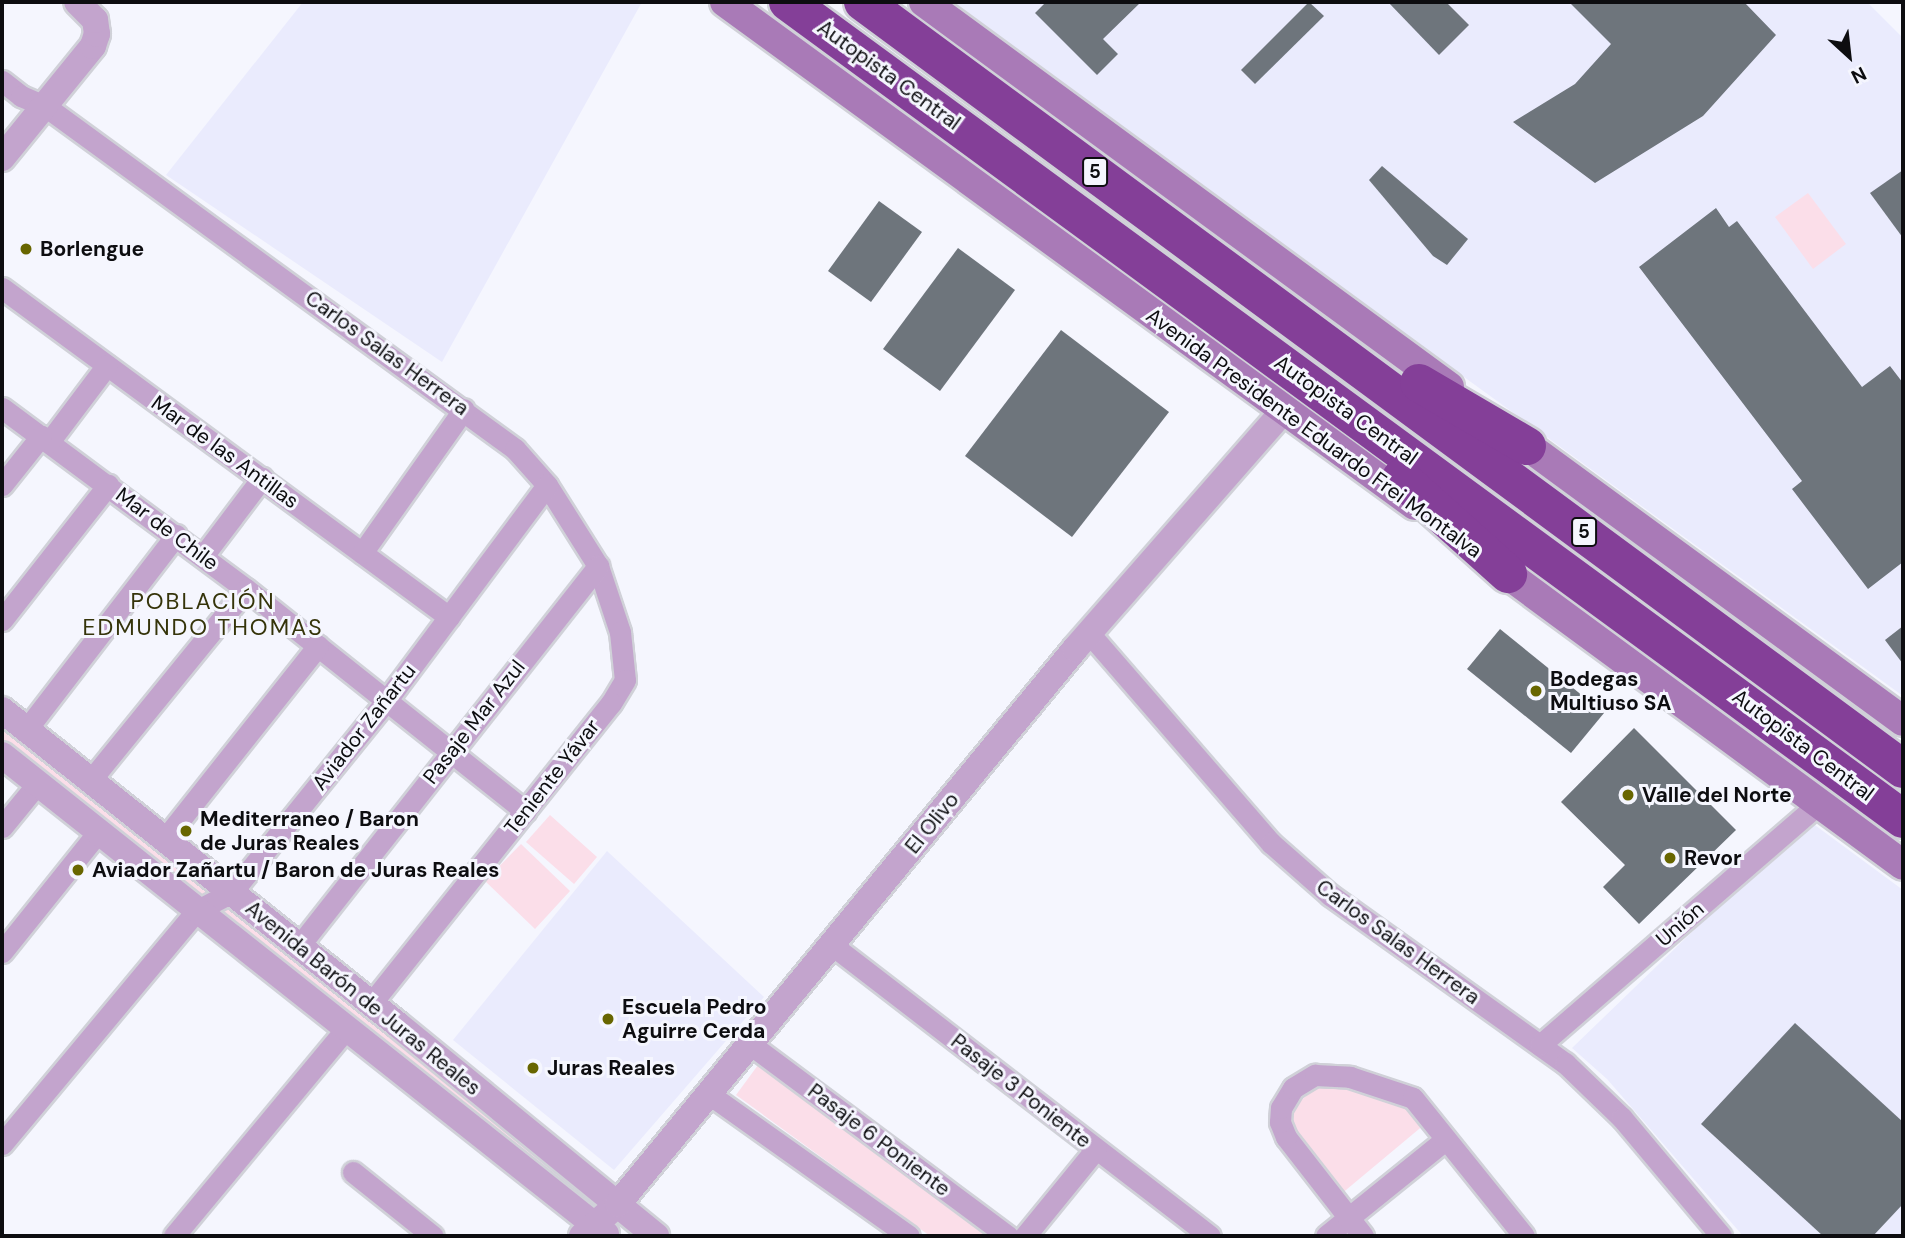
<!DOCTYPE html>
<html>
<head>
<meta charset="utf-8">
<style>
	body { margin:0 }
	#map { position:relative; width:1905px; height:1238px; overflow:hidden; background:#f5f6fe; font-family:"DM Sans",sans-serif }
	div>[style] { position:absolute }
	.built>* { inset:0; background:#eaebfd }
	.green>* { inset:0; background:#fbdee9 }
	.building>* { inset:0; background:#6e757c }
	.roads { filter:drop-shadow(2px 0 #d0d1d8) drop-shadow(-2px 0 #d0d1d8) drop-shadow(0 2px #d0d1d8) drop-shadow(0 -2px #d0d1d8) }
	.minor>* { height:21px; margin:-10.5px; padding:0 10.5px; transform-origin:10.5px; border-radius:10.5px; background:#c3a4cd }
	.tertiary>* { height:26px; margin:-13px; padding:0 13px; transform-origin:13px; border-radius:13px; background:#c3a4cd }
	.secondary>* { height:30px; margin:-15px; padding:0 15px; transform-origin:15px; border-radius:15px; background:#a97ab7 }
	.motorway>* { height:38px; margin:-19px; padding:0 19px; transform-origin:19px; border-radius:19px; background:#843f98 }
	.dots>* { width:19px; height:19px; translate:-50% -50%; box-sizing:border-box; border:4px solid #f5f6fe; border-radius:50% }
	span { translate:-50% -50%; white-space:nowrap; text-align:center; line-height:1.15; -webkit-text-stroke:6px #f5f6fe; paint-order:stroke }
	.shield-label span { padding:2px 5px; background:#f5f6fe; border:2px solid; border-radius:5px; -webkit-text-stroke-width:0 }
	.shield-label { font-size:19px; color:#0d0d10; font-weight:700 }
	.street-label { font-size:21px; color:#0d0d10 }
	.poi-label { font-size:21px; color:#0d0d10; font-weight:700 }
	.left { translate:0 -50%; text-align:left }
	.neighbourhood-label { font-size:23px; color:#35340a; letter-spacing:2px }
	.frame { position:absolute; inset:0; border:4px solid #0d0d10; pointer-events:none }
	.north { position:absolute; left:1814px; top:21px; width:70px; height:70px; -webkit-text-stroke:5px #f5f6fe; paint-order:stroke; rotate:153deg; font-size:19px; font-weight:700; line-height:28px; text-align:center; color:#0d0d10 }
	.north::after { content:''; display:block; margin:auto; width:24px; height:32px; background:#0d0d10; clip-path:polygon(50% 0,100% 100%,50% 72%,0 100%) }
</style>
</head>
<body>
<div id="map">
	<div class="built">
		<i style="clip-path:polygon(303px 2px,642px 2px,442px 362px,166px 175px)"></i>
		<i style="clip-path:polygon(948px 2px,1867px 2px,1903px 38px,1903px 696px)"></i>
		<i style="clip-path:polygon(1808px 820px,1903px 890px,1903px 1236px,1743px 1236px,1607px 1079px,1572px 1048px)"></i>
		<i style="clip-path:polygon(607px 851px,764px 997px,614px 1170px,453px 1040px)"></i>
	</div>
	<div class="green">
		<i style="clip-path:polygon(1808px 193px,1846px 244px,1813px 269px,1775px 217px)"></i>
		<i style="clip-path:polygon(2px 728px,212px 890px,604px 1200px,592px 1212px,2px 745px)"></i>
		<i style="clip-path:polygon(550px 815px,597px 857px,574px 884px,526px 842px)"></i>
		<i style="clip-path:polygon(521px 844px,570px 891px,535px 929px,485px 881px)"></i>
		<i style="clip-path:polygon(761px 1061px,989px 1236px,930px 1236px,736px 1095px)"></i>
		<i style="clip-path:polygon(1350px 1081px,1405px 1099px,1425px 1124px,1340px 1195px,1288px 1127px,1294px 1107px,1320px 1083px)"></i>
	</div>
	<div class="building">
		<i style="clip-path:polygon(1046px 2px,1141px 2px,1103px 39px,1118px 54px,1097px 75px,1035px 13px)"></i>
		<i style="clip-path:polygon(1309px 2px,1324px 16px,1255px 84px,1241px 70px)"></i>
		<i style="clip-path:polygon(1388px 2px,1446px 2px,1469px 25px,1439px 55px)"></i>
		<i style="clip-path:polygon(1569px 2px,1744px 2px,1776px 35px,1703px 116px,1595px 183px,1513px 122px,1575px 84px,1611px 44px)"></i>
		<i style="clip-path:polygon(1382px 166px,1468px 239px,1447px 265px,1433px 256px,1369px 180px)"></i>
		<i style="clip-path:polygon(1903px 170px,1903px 238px,1870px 193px)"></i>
		<i style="clip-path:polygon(879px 201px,922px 232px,871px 302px,828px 271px)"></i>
		<i style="clip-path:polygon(1716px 208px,1729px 227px,1737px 221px,1862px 387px,1890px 366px,1903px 383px,1903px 562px,1868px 589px,1792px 489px,1802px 481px,1639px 267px)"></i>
		<i style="clip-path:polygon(958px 248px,1015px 290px,940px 391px,883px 349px)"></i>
		<i style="clip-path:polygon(1061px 330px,1169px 412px,1072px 537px,965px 456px)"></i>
		<i style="clip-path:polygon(1903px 626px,1903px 664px,1885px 640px)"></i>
		<i style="clip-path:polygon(1500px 629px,1604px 713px,1571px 753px,1467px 669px)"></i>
		<i style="clip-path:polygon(1634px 728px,1736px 830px,1639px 924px,1603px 887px,1625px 865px,1561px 802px)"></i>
		<i style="clip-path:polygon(1795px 1023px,1903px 1122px,1903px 1204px,1873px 1236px,1823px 1236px,1701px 1124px)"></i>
	</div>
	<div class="roads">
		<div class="minor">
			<i style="left:2px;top:81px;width:24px;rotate:38deg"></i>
			<i style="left:21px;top:96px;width:26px;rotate:23deg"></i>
			<i style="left:45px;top:106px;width:582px;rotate:36.12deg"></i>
			<i style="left:515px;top:449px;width:48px;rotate:48.4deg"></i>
			<i style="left:547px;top:485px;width:96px;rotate:57.8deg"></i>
			<i style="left:598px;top:566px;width:70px;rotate:71.6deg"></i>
			<i style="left:620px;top:632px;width:48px;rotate:84.1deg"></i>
			<i style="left:625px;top:680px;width:27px;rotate:121deg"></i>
			<i style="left:611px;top:703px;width:385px;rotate:128.6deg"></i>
			<i style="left:2px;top:288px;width:555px;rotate:36.35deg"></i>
			<i style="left:2px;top:408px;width:304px;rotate:36.6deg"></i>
			<i style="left:246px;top:589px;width:357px;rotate:38.5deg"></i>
			<i style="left:49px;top:442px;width:96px;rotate:-53deg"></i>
			<i style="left:2px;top:485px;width:63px;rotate:-51.5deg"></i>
			<i style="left:362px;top:553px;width:176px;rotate:-54.7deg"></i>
			<i style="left:203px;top:556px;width:98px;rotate:-52.9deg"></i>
			<i style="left:2px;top:620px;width:172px;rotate:-51.9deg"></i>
			<i style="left:1089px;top:633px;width:278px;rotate:49.1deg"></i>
			<i style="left:1271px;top:843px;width:79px;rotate:41.4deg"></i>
			<i style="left:1330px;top:895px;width:289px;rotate:35.6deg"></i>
			<i style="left:1565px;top:1063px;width:79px;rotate:44deg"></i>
			<i style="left:1622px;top:1118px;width:154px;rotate:50deg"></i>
			<i style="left:26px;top:730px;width:246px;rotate:-52.4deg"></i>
			<i style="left:90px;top:781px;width:247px;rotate:-50.9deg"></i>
			<i style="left:2px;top:827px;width:57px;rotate:-50.7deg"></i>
			<i style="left:164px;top:840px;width:248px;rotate:-51.6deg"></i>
			<i style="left:832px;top:945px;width:477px;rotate:37.6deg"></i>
			<i style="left:299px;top:946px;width:484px;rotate:-51.8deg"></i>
			<i style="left:2px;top:952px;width:154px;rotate:-51.3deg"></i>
			<i style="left:750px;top:1044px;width:322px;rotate:36.7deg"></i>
			<i style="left:1540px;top:1045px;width:369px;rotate:-40.9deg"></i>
			<i style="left:709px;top:1094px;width:245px;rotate:35.4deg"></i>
			<i style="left:2px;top:1144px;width:303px;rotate:-50.2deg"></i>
			<i style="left:196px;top:911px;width:41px;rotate:-27.8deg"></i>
			<i style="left:232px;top:892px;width:245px;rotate:-51.1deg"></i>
			<i style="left:386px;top:701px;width:269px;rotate:-53.3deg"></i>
			<i style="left:353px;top:1172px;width:102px;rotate:38.7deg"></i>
			<i style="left:174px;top:1236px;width:269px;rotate:-50.3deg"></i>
			<i style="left:1025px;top:1236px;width:112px;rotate:-50.8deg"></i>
			<i style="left:1326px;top:1236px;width:154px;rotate:-38.9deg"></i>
			<i style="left:1363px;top:1236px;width:125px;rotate:-127.9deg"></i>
			<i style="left:1286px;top:1137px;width:16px;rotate:-112deg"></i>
			<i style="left:1280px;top:1122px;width:14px;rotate:-86deg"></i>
			<i style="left:1281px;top:1108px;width:23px;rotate:-59deg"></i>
			<i style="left:1293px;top:1088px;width:26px;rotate:-31deg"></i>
			<i style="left:1315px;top:1075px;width:35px;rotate:3deg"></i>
			<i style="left:1350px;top:1077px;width:66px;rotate:18.4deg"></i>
			<i style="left:1413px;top:1098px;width:177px;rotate:51.2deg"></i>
		</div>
		<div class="tertiary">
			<i style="left:2px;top:158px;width:144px;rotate:-50.9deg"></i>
			<i style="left:93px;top:46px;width:13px;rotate:-72deg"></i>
			<i style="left:97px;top:34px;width:14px;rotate:-98deg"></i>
			<i style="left:95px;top:20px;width:25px;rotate:-135deg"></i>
			<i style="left:2px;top:710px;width:505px;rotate:38.48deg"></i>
			<i style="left:397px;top:1024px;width:335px;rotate:39.3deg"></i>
			<i style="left:2px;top:755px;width:771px;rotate:38.42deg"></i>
			<i style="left:582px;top:1236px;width:48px;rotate:-41.6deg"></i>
			<i style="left:618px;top:1204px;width:719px;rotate:-50.53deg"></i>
			<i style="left:1075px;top:649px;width:316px;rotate:-48.8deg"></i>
		</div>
		<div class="secondary">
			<i style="left:725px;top:2px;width:854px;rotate:36.09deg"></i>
			<i style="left:924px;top:2px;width:651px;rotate:36.25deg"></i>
			<i style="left:1511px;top:434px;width:486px;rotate:36.2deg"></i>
			<i style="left:1491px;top:562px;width:511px;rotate:36.33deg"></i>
		</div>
		<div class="motorway">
			<i style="left:788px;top:2px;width:1382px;rotate:36.23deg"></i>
			<i style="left:863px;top:2px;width:1292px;rotate:36.41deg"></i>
			<i style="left:1419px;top:383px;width:125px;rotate:30.3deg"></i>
			<i style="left:1401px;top:478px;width:144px;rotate:41.9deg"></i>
		</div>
	</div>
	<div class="dots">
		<i style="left:26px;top:249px;background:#686600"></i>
		<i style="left:1536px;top:691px;background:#686600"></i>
		<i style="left:1628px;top:795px;background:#686600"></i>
		<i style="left:186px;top:831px;background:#686600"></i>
		<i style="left:1670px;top:858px;background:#686600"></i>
		<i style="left:78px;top:870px;background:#686600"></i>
		<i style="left:608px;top:1019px;background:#686600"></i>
		<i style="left:533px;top:1068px;background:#686600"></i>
	</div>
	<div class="shield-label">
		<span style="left:1095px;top:172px">5</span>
		<span style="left:1584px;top:532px">5</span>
	</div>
	<div class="street-label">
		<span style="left:889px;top:75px;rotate:36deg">Autopista Central</span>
		<span style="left:387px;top:353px;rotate:36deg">Carlos Salas Herrera</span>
		<span style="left:1346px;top:410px;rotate:36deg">Autopista Central</span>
		<span style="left:1314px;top:433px;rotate:36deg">Avenida Presidente Eduardo Frei Montalva</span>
		<span style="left:225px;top:452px;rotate:36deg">Mar de las Antillas</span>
		<span style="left:167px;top:529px;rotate:37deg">Mar de Chile</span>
		<span style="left:474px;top:722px;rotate:-52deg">Pasaje Mar Azul</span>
		<span style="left:364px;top:727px;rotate:-52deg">Aviador Zañartu</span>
		<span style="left:1803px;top:745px;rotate:37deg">Autopista Central</span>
		<span style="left:552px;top:777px;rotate:-52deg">Teniente Yávar</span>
		<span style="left:932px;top:823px;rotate:-51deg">El Olivo</span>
		<span style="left:1680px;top:924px;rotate:-41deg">Unión</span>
		<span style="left:1398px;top:942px;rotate:36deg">Carlos Salas Herrera</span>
		<span style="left:363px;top:998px;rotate:39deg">Avenida Barón de Juras Reales</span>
		<span style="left:1021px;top:1091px;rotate:38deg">Pasaje 3 Poniente</span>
		<span style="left:879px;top:1140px;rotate:37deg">Pasaje 6 Poniente</span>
	</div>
	<div class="poi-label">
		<span class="left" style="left:40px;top:249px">Borlengue</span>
		<span class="left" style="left:1550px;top:691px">Bodegas<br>Multiuso SA</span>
		<span class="left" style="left:1642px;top:795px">Valle del Norte</span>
		<span class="left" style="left:200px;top:831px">Mediterraneo / Baron<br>de Juras Reales</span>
		<span class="left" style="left:1684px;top:858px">Revor</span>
		<span class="left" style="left:92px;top:870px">Aviador Zañartu / Baron de Juras Reales</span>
		<span class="left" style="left:622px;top:1019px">Escuela Pedro<br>Aguirre Cerda</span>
		<span class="left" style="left:547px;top:1068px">Juras Reales</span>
	</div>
	<div class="neighbourhood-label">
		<span style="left:203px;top:614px">POBLACIÓN<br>EDMUNDO THOMAS</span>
	</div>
	<div class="frame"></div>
	<div class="north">N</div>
</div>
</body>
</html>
